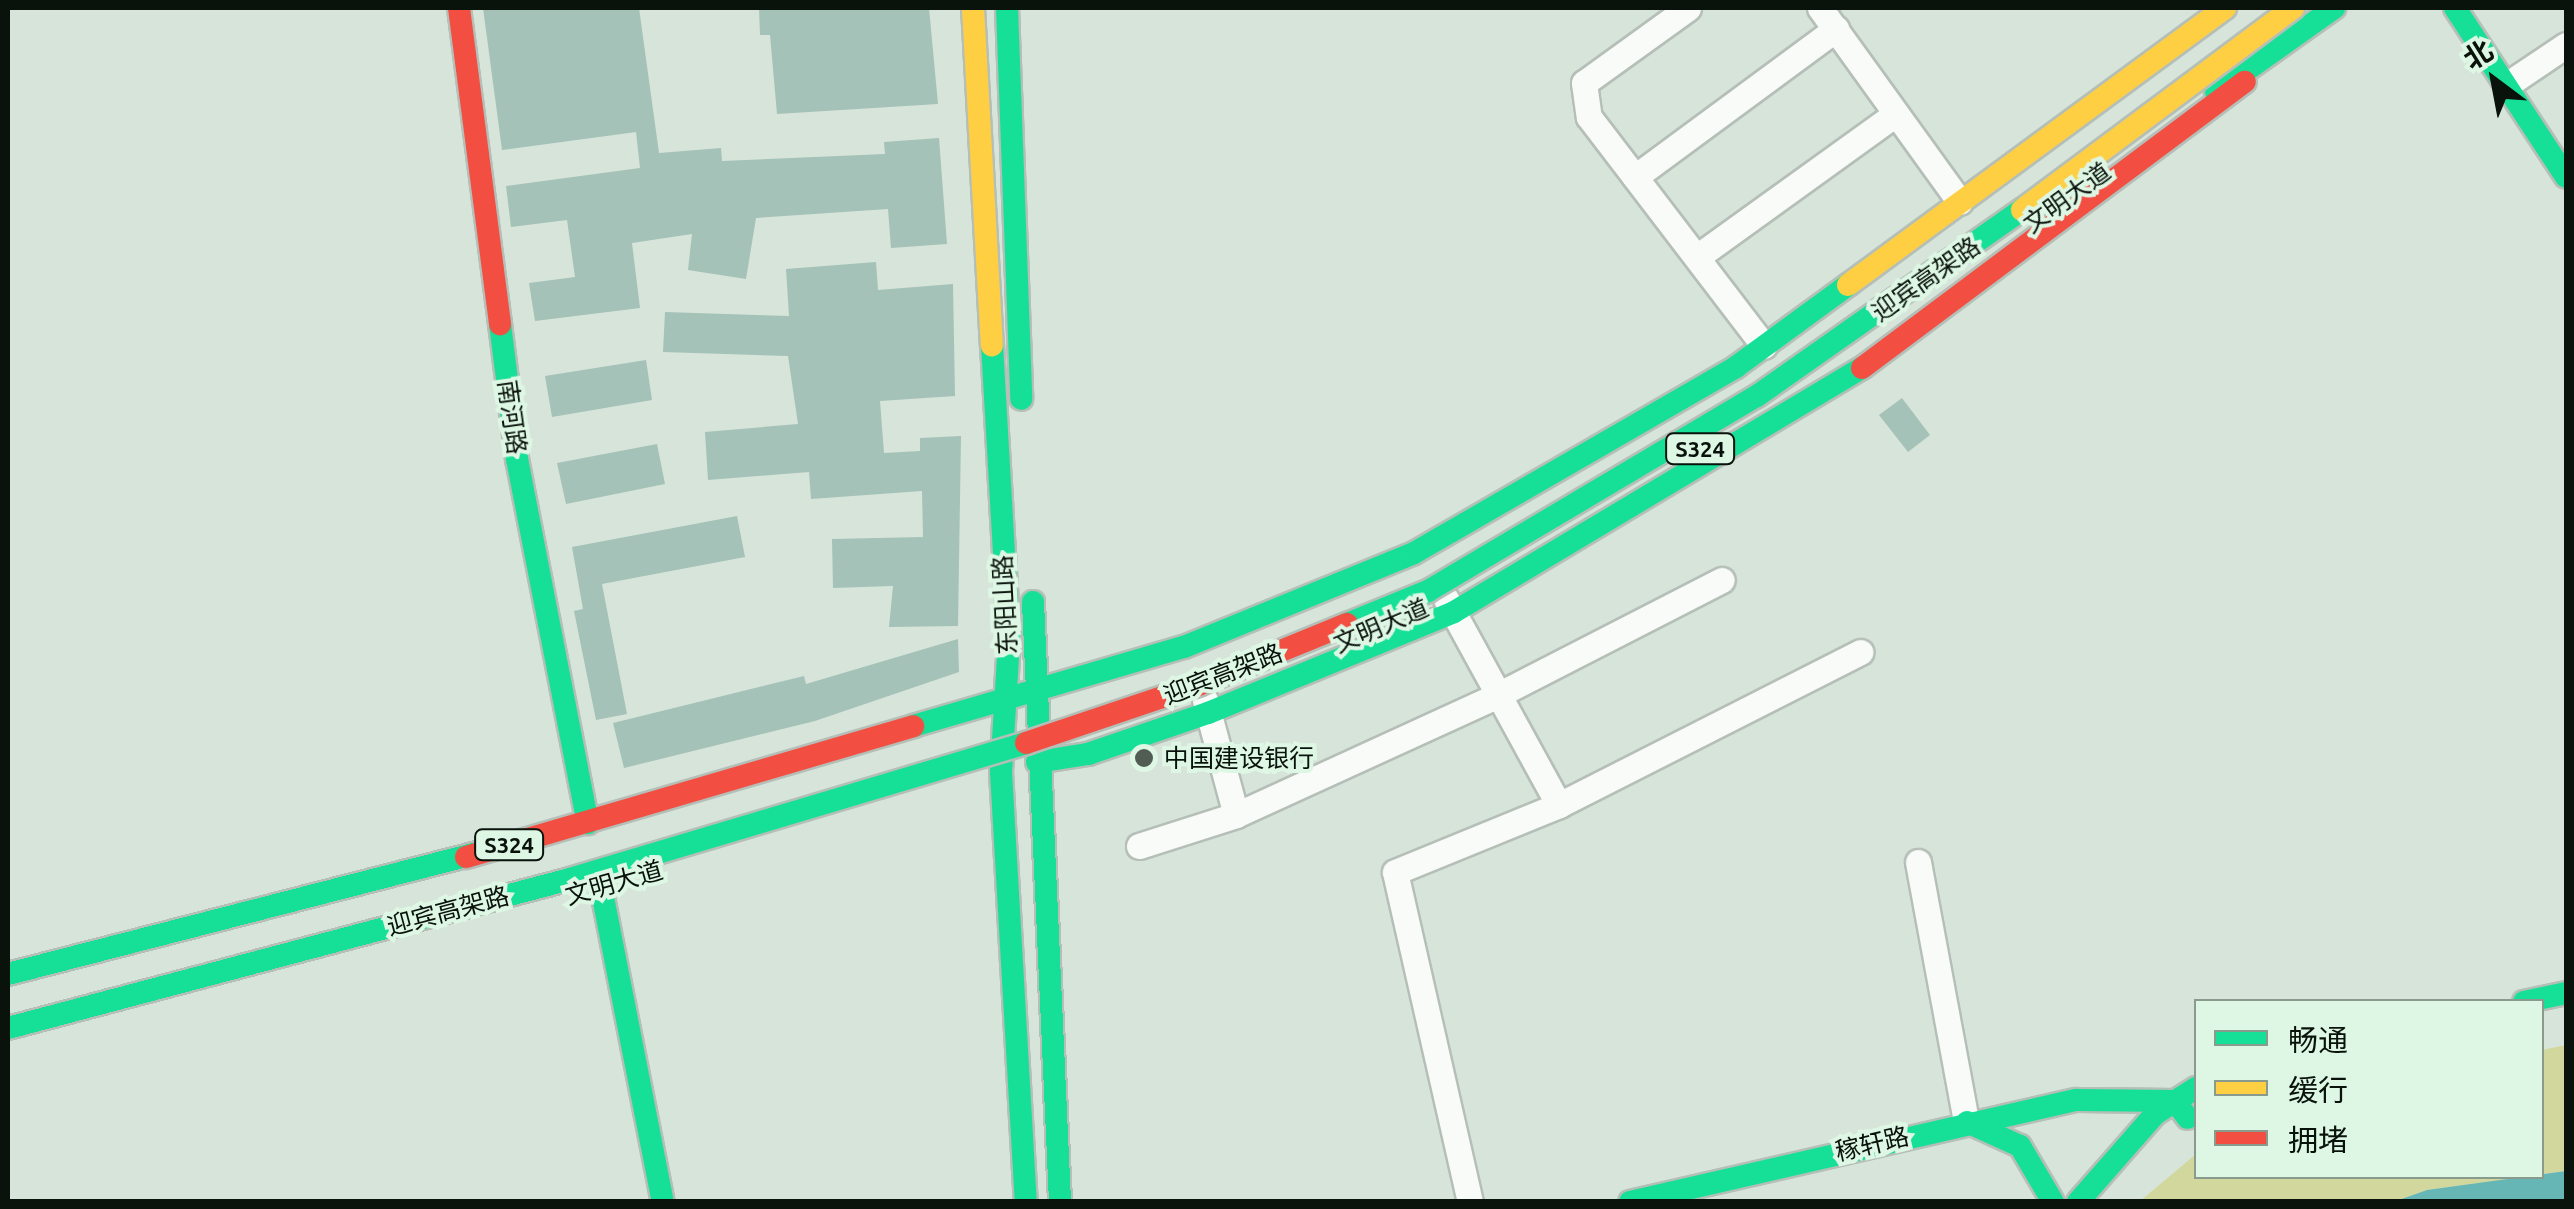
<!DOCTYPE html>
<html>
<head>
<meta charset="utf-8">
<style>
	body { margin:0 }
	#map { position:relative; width:2574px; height:1209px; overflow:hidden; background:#d7e4da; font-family:Ubuntu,"Noto Sans SC",sans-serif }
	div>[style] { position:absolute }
	.green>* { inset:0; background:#d2d79e }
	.water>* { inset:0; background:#65b6b5 }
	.building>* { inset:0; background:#a4c2b8 }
	.roads { filter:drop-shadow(2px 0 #b5bfb7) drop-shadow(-2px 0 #b5bfb7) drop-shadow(0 2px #b5bfb7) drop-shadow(0 -2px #b5bfb7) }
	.street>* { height:25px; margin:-12.5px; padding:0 12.5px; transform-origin:12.5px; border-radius:12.5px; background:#f9fbf9 }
	.fast>* { height:22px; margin:-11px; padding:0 11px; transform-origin:11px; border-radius:11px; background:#16e098 }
	.slow>* { height:22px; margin:-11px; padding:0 11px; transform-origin:11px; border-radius:11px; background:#ffcf43 }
	.jam>* { height:22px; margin:-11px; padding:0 11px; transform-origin:11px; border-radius:11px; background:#f24e42 }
	.bridges { filter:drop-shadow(2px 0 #b5bfb7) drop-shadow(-2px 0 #b5bfb7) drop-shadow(0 2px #b5bfb7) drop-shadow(0 -2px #b5bfb7) }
	.fast-bridge>* { height:22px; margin:-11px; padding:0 11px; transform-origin:11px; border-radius:11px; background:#16e098 }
	.slow-bridge>* { height:22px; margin:-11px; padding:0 11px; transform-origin:11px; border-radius:11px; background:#ffcf43 }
	.jam-bridge>* { height:22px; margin:-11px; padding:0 11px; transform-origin:11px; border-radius:11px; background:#f24e42 }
	.dots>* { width:28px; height:28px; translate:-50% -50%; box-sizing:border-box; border:5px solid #def7e4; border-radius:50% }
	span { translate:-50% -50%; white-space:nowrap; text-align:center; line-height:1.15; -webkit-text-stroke:8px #def7e4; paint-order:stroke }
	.shield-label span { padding:2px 8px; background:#def7e4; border:2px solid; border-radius:8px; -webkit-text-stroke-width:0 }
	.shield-label { font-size:22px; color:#09120b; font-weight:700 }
	.street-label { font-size:25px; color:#09120b }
	.poi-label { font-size:25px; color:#09120b }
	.left { translate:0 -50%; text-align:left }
	.frame { position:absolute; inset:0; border:10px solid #09120b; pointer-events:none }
	.legend { position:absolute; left:2194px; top:999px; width:350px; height:180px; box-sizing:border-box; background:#def7e4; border:2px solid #899b8d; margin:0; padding:12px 18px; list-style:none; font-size:30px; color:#09120b }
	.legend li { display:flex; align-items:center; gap:20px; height:50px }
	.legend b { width:50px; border:2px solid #899b8d }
	.north { position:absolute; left:2444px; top:30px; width:100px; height:100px; -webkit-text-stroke:8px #def7e4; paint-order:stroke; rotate:328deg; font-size:28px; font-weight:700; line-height:40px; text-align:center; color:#09120b }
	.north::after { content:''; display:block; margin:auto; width:35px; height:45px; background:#09120b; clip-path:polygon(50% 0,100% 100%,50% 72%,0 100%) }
</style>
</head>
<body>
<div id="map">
	<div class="green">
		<i style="clip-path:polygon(2566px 1045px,2566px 1171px,2542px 1174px,2542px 1050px)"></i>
		<i style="clip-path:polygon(2196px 1154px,2196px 1176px,2525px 1177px,2427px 1190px,2396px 1201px,2139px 1202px)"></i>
	</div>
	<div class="water">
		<i style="clip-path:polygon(2566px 1171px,2566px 1201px,2396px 1201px,2427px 1190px)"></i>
	</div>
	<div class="building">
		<i style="clip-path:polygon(483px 8px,639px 8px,659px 153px,721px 148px,722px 161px,885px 154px,884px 142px,939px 138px,947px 244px,891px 248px,888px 209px,756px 218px,746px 279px,688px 270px,692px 234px,632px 243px,640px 308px,535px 321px,529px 283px,575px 277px,567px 220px,511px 227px,506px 186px,640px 168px,636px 132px,502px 150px)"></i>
		<i style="clip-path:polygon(759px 8px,929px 8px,938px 104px,777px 114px,770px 35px,760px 35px)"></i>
		<i style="clip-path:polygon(876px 262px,878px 290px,953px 284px,955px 396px,880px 401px,884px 453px,920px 451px,920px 438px,961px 436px,958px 626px,889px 627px,893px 586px,833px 588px,832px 539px,923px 537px,922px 491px,811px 499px,809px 472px,708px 480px,705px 432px,798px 424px,788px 356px,663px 352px,665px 312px,789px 316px,786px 269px)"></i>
		<i style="clip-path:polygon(646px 360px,652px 400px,552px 417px,545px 376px)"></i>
		<i style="clip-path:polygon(1902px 398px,1930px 435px,1908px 452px,1879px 415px)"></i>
		<i style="clip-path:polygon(657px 444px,665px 484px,566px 504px,557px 463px)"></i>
		<i style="clip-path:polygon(737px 516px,745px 557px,602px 584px,627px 714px,596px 720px,574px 611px,583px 609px,572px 547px)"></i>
		<i style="clip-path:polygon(958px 639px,959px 672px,815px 721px,624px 768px,613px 723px,804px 676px,806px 684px)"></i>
	</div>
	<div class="roads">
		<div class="street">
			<i style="left:1688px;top:8px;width:128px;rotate:144.2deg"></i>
			<i style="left:1584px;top:83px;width:34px;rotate:82deg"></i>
			<i style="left:1589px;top:117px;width:288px;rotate:52.6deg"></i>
			<i style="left:1820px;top:8px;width:239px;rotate:54.2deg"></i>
			<i style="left:2508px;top:84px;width:70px;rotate:-33.9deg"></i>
			<i style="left:1635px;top:177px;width:250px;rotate:-36.4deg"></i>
			<i style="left:1697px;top:257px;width:244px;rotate:-35.8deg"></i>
			<i style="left:1446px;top:599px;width:235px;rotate:61.3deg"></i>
			<i style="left:1205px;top:700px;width:119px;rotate:74.9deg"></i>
			<i style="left:1139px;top:846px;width:102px;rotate:-17.7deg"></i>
			<i style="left:1236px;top:815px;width:284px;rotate:-24.6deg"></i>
			<i style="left:1494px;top:697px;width:256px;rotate:-27.2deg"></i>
			<i style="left:1918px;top:862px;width:264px;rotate:79.5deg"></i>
			<i style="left:1470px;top:1202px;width:338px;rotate:-102.8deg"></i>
			<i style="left:1395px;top:872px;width:177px;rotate:-22.2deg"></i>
			<i style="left:1559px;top:805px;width:338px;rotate:-26.9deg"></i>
		</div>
		<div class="fast">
			<i style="left:1007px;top:8px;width:391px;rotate:87.9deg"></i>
			<i style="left:2455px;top:8px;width:202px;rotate:56.7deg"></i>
			<i style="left:2216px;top:92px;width:145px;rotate:-35.4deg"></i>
			<i style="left:500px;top:324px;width:136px;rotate:82.8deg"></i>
			<i style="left:517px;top:459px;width:371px;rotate:79deg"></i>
			<i style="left:992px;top:345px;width:296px;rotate:86.7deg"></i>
			<i style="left:1009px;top:641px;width:131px;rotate:93.5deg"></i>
			<i style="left:1001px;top:772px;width:431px;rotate:86.7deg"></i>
			<i style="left:1033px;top:602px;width:601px;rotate:87.42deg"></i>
			<i style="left:913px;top:726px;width:282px;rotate:-16.3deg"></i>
			<i style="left:1184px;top:647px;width:248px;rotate:-22.2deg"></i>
			<i style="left:1414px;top:553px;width:372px;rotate:-30deg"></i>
			<i style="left:1736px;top:367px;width:139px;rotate:-36.2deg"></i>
			<i style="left:1037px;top:762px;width:52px;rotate:-8.9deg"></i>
			<i style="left:1088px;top:754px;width:127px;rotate:-18.9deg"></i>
			<i style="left:1208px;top:713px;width:266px;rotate:-22.3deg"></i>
			<i style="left:1454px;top:612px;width:475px;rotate:-30.9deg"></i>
			<i style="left:601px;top:887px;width:321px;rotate:78.9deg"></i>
			<i style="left:8px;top:974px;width:505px;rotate:-14.45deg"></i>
			<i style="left:2524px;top:1002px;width:43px;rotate:-12.1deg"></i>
			<i style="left:1967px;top:1122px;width:58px;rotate:24.4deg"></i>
			<i style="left:2020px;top:1146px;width:65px;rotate:59.5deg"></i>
			<i style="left:1630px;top:1202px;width:458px;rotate:-12.9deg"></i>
			<i style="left:2077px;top:1100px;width:98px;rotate:0.6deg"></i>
			<i style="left:2175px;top:1101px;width:21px;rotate:53deg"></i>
			<i style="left:2078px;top:1202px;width:117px;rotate:-48.8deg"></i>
			<i style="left:2155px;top:1114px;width:49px;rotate:-32.4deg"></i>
		</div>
		<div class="slow">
			<i style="left:973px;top:8px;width:338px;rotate:86.8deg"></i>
			<i style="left:1848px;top:285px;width:468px;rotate:-36.3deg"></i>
		</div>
		<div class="jam">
			<i style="left:459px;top:8px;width:319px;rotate:82.6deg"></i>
			<i style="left:1862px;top:368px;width:478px;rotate:-36.8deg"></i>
			<i style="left:466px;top:857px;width:466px;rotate:-16.3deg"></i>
		</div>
	</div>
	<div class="bridges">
		<div class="fast-bridge">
			<i style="left:1347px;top:624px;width:87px;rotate:-22.2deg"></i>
			<i style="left:1428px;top:591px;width:382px;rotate:-30.7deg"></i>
			<i style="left:1757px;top:396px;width:324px;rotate:-35.1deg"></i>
			<i style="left:8px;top:1028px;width:581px;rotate:-14.85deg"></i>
			<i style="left:570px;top:879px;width:476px;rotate:-16.6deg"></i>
		</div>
		<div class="slow-bridge">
			<i style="left:2022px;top:210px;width:338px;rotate:-36.7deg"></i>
		</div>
		<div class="jam-bridge">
			<i style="left:1026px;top:743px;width:182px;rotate:-18.6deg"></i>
			<i style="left:1198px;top:685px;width:161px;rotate:-22.3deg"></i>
		</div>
	</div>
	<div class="dots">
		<i style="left:1144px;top:758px;background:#515c53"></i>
	</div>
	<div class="shield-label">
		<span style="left:1700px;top:449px">S324</span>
		<span style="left:509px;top:845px">S324</span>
	</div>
	<div class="street-label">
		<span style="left:2067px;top:198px;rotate:-36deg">文明大道</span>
		<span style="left:1926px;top:279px;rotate:-35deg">迎宾高架路</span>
		<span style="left:512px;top:417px;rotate:82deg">南河路</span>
		<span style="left:1005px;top:605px;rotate:-93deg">东阳山路</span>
		<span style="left:1381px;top:626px;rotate:-23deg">文明大道</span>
		<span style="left:1223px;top:674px;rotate:-21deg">迎宾高架路</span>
		<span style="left:614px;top:883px;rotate:-16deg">文明大道</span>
		<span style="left:448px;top:911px;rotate:-15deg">迎宾高架路</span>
		<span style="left:1872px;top:1144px;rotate:-13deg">稼轩路</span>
	</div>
	<div class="poi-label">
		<span class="left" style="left:1164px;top:758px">中国建设银行</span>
	</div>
	<div class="frame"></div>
	<ul class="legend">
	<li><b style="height:12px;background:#16e098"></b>畅通</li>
	<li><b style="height:12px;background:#ffcf43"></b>缓行</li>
	<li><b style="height:12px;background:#f24e42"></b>拥堵</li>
	</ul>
	<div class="north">北</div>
</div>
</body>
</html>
